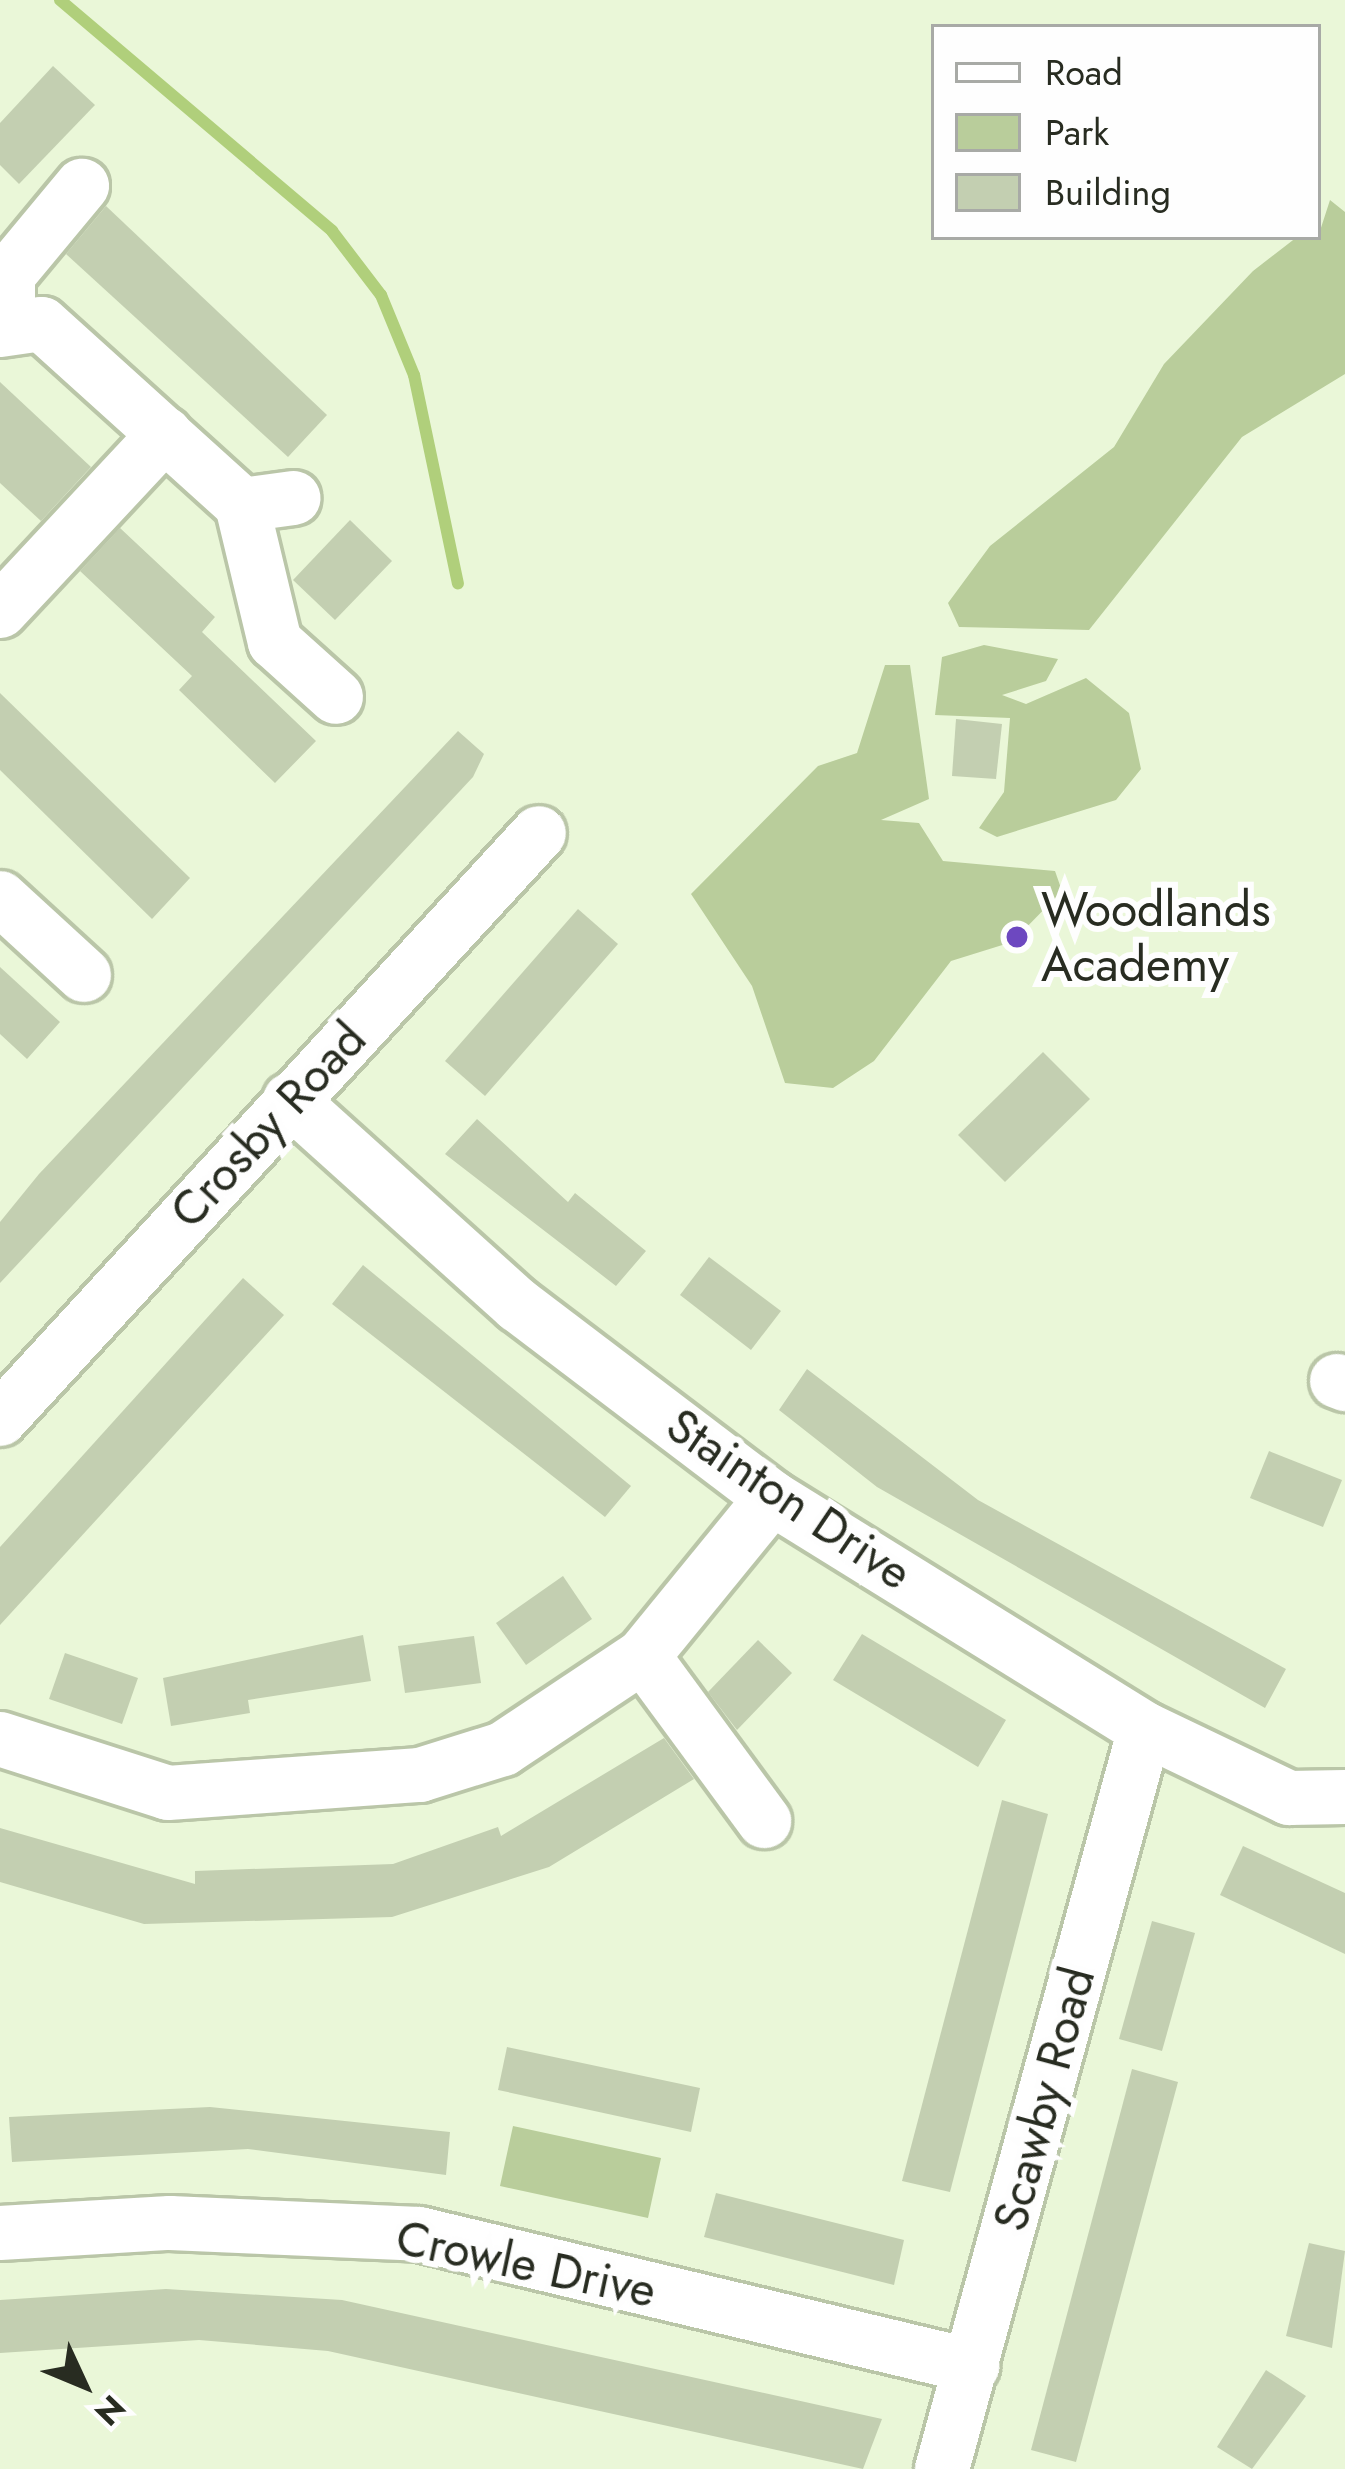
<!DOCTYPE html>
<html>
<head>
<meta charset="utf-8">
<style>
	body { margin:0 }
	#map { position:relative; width:1345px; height:2469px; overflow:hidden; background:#eaf7d8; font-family:Jost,sans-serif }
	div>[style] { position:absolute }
	.green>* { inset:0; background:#b9cd9b }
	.stream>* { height:12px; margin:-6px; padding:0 6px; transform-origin:6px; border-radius:6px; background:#b0cf7b }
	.building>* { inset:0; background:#c3cfb1 }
	.roads { filter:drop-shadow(3px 0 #bac6a8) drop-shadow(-3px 0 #bac6a8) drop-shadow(0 3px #bac6a8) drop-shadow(0 -3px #bac6a8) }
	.minor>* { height:54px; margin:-27px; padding:0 27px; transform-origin:27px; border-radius:27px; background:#fff }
	.dots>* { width:33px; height:33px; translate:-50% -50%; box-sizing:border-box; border:6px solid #fefefe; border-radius:50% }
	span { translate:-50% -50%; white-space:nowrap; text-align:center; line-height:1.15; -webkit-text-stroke:12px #fefefe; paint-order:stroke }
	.poi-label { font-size:48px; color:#282c21 }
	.left { translate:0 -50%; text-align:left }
	.street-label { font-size:48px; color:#282c21 }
	.legend { position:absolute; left:931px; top:24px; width:390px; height:216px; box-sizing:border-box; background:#fefefe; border:3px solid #a8aaa6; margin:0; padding:15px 21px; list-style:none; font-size:36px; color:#282c21 }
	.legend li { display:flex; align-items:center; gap:24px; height:60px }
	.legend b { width:60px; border:3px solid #a8aaa6 }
	.north { position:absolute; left:24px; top:2325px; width:120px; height:120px; -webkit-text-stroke:9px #fefefe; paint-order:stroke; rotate:134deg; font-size:33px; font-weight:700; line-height:48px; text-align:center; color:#282c21 }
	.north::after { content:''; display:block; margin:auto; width:42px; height:54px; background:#282c21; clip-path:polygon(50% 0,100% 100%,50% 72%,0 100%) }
</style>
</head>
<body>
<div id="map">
	<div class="green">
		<i style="clip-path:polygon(1330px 200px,1345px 212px,1345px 374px,1242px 437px,1089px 630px,959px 627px,948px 603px,990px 546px,1114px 447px,1164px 364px,1253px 271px,1297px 237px,1318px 237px)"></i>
		<i style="clip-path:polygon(984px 645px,1058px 659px,1046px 681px,1002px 695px,1026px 704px,1086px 678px,1129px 713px,1141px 769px,1116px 800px,997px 837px,979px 828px,1004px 792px,1010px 718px,935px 715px,942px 657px)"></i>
		<i style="clip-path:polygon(885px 665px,910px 665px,929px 799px,881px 820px,919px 823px,943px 861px,1055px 871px,1062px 891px,1012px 942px,951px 961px,874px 1061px,833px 1088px,785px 1083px,752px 986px,691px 894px,818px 766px,857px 753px)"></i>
		<i style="clip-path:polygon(513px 2126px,661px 2158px,648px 2218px,500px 2186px)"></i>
	</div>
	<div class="stream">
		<i style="left:60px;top:0;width:357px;rotate:40.3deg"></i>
		<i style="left:332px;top:231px;width:81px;rotate:52.6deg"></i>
		<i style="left:381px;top:295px;width:87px;rotate:67.6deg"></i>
		<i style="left:414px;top:375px;width:213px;rotate:78.1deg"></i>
	</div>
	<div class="building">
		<i style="clip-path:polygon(53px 66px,95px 105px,19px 184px,0 165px,0 123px)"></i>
		<i style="clip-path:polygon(106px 206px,327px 415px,288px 457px,66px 254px)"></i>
		<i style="clip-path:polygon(0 382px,91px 467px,41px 521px,0 483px)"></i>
		<i style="clip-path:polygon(350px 520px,392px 561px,335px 620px,293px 580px)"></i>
		<i style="clip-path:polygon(120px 528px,215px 617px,202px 632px,316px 741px,275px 783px,179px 690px,192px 676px,80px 571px)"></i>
		<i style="clip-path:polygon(0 693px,190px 878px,152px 919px,0 770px)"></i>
		<i style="clip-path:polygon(956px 719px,1002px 724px,996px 779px,952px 776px)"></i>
		<i style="clip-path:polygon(458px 731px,484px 754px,473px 777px,0 1283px,0 1222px,39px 1174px)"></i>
		<i style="clip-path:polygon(578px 909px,618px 944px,485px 1096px,445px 1061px)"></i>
		<i style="clip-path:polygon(0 967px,60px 1022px,27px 1059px,0 1034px)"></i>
		<i style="clip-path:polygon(1043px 1052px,1090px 1099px,1005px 1182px,958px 1135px)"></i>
		<i style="clip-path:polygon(477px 1119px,568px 1202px,575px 1193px,646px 1251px,616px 1286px,445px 1154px)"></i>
		<i style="clip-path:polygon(709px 1257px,781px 1311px,751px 1350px,680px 1295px)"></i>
		<i style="clip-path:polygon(363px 1265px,631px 1486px,605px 1517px,332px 1304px)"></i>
		<i style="clip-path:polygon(243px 1278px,284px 1315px,0 1625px,0 1547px)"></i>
		<i style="clip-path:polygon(807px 1369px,978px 1500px,1286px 1669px,1265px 1708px,877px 1487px,779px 1410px)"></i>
		<i style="clip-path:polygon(1269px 1451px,1342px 1480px,1323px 1527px,1250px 1498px)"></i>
		<i style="clip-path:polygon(563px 1576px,592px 1619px,526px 1665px,496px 1623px)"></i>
		<i style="clip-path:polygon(862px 1634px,1006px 1720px,978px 1767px,833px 1680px)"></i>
		<i style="clip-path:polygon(363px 1635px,371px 1681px,248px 1700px,250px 1713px,171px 1726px,163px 1678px)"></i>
		<i style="clip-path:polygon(474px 1636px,481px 1683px,405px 1693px,398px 1646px)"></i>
		<i style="clip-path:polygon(758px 1640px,792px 1673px,737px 1730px,708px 1692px)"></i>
		<i style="clip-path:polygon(65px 1653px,138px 1678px,122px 1724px,49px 1699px)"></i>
		<i style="clip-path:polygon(664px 1738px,694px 1779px,549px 1867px,392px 1917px,144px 1924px,0 1882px,0 1828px,195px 1884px,195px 1871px,393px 1864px,498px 1827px,501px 1836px)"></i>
		<i style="clip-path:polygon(1002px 1800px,1048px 1814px,950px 2192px,902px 2181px)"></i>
		<i style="clip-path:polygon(1243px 1846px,1345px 1893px,1345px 1954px,1220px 1895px)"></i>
		<i style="clip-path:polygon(1152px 1921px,1195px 1933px,1162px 2051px,1119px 2039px)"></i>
		<i style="clip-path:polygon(507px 2047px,700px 2088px,691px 2132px,498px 2090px)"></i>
		<i style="clip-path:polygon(1132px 2069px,1178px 2082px,1076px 2462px,1031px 2450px)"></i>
		<i style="clip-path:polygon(210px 2107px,450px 2132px,446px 2175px,248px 2149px,12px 2162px,9px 2117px)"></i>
		<i style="clip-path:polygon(716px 2193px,904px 2240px,894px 2285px,704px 2237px)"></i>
		<i style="clip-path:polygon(1309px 2243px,1345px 2251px,1332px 2348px,1286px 2336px)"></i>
		<i style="clip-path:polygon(166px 2289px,342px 2300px,882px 2419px,863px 2469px,328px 2351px,199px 2340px,0 2353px,0 2300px)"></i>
		<i style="clip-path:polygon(1266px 2370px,1306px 2396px,1252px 2469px,1217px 2447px)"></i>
	</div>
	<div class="roads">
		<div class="minor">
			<i style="left:8px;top:328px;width:53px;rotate:-90deg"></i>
			<i style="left:8px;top:275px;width:116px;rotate:-50.3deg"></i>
			<i style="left:0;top:330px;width:42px;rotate:-8.1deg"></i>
			<i style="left:42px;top:324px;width:270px;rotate:42.1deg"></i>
			<i style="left:242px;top:505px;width:52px;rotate:-7.7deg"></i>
			<i style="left:242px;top:505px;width:141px;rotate:76.5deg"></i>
			<i style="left:275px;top:642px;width:82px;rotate:42deg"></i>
			<i style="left:0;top:611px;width:242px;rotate:-47deg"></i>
			<i style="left:0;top:898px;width:114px;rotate:42.5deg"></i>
			<i style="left:290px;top:1100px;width:307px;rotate:42deg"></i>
			<i style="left:518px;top:1305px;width:319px;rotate:37.2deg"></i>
			<i style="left:772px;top:1498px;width:439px;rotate:31.8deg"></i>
			<i style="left:1145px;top:1729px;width:160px;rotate:25.6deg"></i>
			<i style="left:1289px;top:1798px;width:56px;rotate:-1deg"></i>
			<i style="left:1337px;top:1381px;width:9px;rotate:21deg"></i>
			<i style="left:0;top:1419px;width:796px;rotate:-47.39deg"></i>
			<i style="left:643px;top:1656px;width:205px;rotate:53.7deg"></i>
			<i style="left:0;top:1739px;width:176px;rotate:17.8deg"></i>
			<i style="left:168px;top:1793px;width:253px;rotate:-4.1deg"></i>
			<i style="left:420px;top:1775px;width:87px;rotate:-17.4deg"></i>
			<i style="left:503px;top:1749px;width:168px;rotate:-33.6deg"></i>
			<i style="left:643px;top:1656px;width:204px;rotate:-50.8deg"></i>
			<i style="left:0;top:2233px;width:170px;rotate:-3.4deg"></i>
			<i style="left:170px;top:2223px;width:249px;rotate:2.5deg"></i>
			<i style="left:419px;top:2234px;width:569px;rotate:13.43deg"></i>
			<i style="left:942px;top:2469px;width:767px;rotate:-74.66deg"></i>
		</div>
	</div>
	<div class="dots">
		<i style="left:1017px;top:937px;background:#6d48c0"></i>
	</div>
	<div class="poi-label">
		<span class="left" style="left:1041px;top:937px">Woodlands<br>Academy</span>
	</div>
	<div class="street-label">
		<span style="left:268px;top:1125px;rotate:-47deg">Crosby Road</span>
		<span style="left:789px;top:1499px;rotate:34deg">Stainton Drive</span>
		<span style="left:1044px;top:2099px;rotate:-75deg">Scawby Road</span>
		<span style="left:526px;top:2264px;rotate:12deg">Crowle Drive</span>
	</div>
	<ul class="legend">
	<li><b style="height:15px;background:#fff"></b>Road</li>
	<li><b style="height:33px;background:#b9cd9b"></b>Park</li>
	<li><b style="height:33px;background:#c3cfb1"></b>Building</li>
	</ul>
	<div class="north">N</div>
</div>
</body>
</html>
